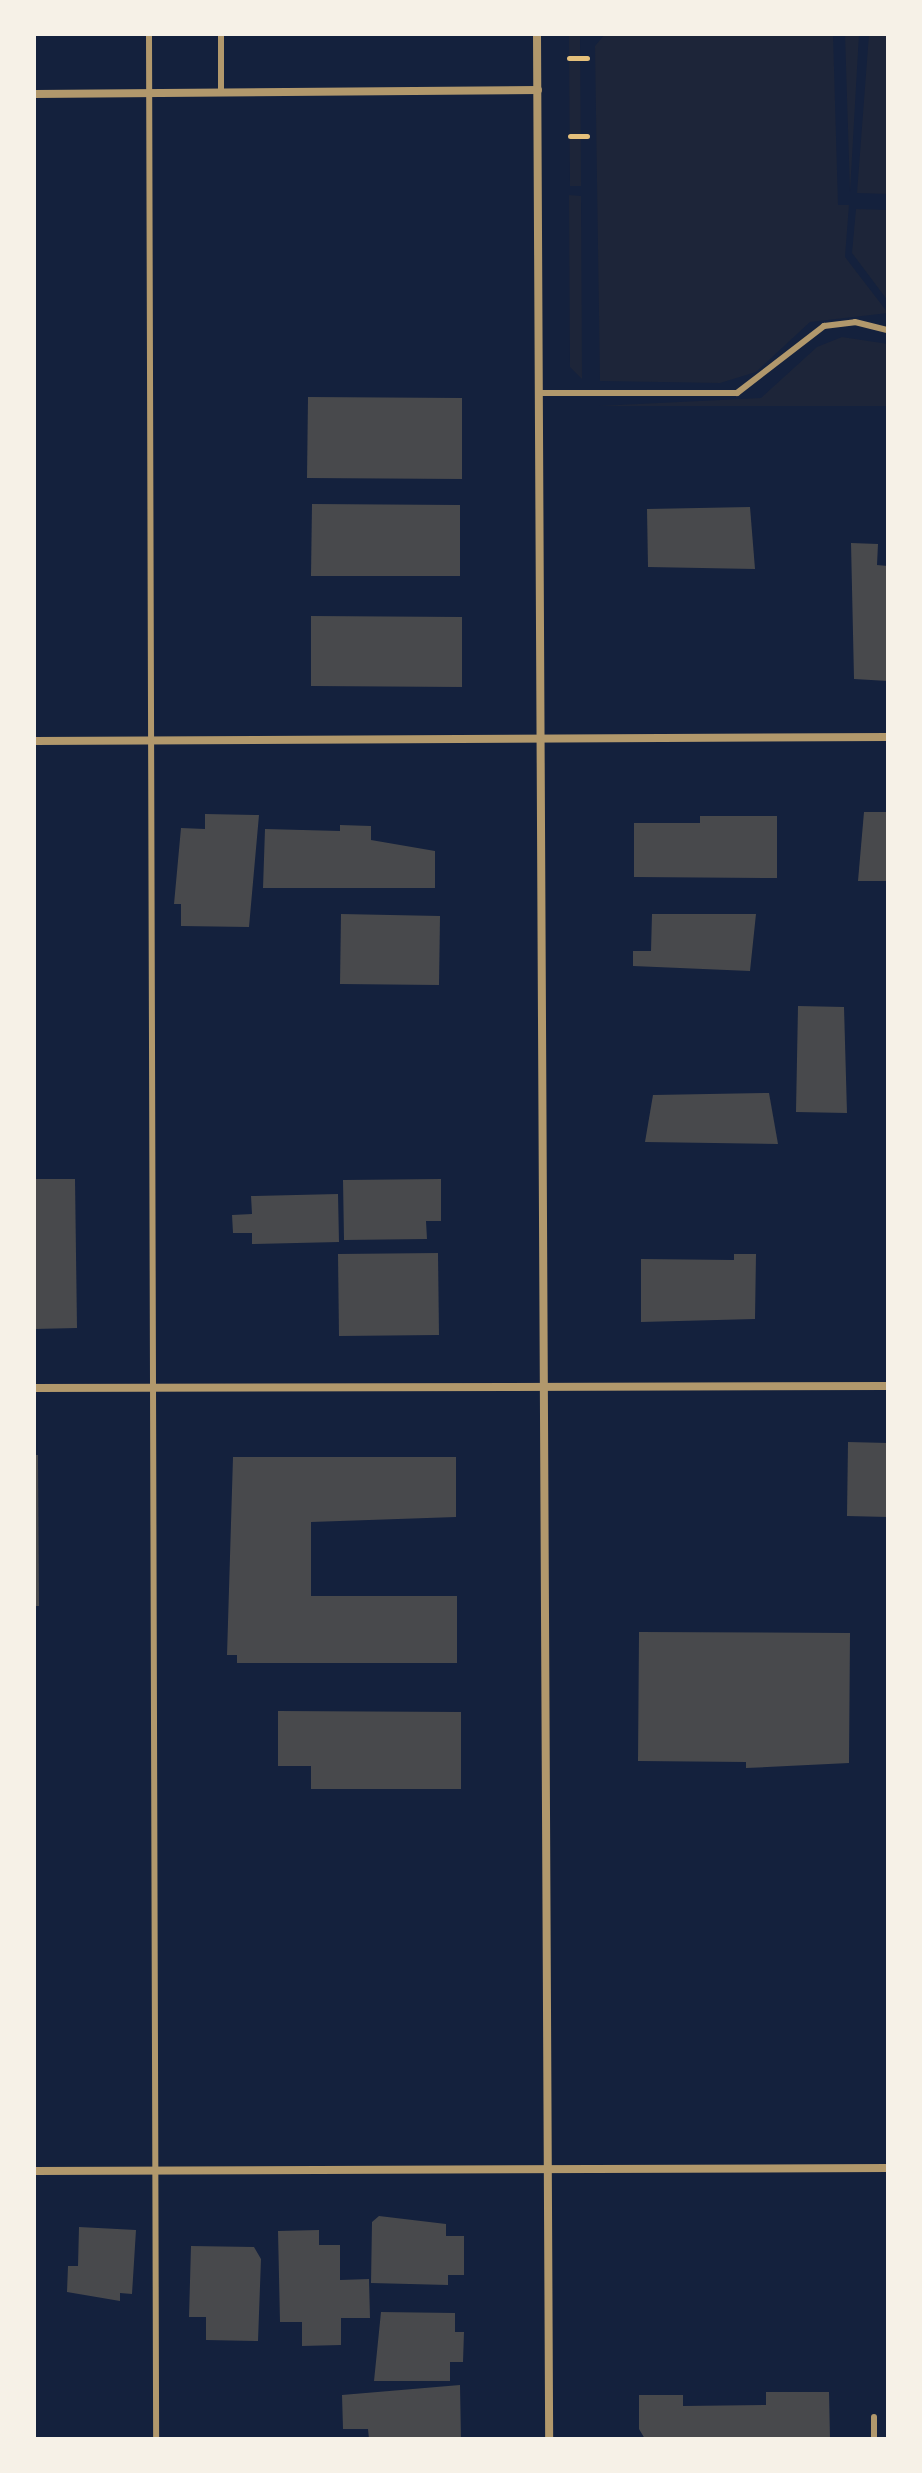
<!DOCTYPE html>
<html>
<head>
<meta charset="utf-8">
<style>
	body { margin:0 }
	#map { position:relative; width:922px; height:2473px; overflow:hidden; background:#14213d; font-family:Georgia,serif }
	div>[style] { position:absolute }
	.green>* { inset:0; background:#1d2539 }
	.building>* { inset:0; background:#48494c }
	.path>* { height:5px; margin:-2.5px; padding:0 2.5px; transform-origin:2.5px; border-radius:2.5px; background:#e5c07b }
	.service>* { height:6px; margin:-3px; padding:0 3px; transform-origin:3px; border-radius:3px; background:#b1986c }
	.minor>* { height:8px; margin:-4px; padding:0 4px; transform-origin:4px; border-radius:4px; background:#b1986c }
	span { translate:-50% -50%; white-space:nowrap; text-align:center; line-height:1.15; -webkit-text-stroke:7px #f6f1e7; paint-order:stroke }
	.frame { position:absolute; inset:0; border:36px solid #f6f1e7; pointer-events:none }
</style>
</head>
<body>
<div id="map">
	<div class="green">
		<i style="clip-path:polygon(569px 34px,580px 34px,581px 186px,570px 186px)"></i>
		<i style="clip-path:polygon(605px 34px,833px 34px,838px 205px,849px 205px,845px 257px,888px 313px,810px 322px,756px 372px,720px 383px,600px 381px,595px 46px)"></i>
		<i style="clip-path:polygon(845px 34px,859px 34px,850px 192px)"></i>
		<i style="clip-path:polygon(869px 34px,888px 34px,888px 194px,857px 193px)"></i>
		<i style="clip-path:polygon(569px 195px,581px 196px,582px 379px,570px 367px)"></i>
		<i style="clip-path:polygon(856px 209px,888px 210px,888px 301px,852px 253px)"></i>
		<i style="clip-path:polygon(842px 337px,888px 344px,888px 406px,598px 406px,761px 398px,817px 347px)"></i>
	</div>
	<div class="building">
		<i style="clip-path:polygon(308px 397px,462px 398px,462px 479px,307px 478px)"></i>
		<i style="clip-path:polygon(312px 504px,460px 505px,460px 576px,311px 576px)"></i>
		<i style="clip-path:polygon(750px 507px,755px 569px,648px 567px,647px 509px)"></i>
		<i style="clip-path:polygon(851px 543px,878px 544px,877px 565px,888px 566px,888px 681px,854px 679px)"></i>
		<i style="clip-path:polygon(311px 616px,462px 617px,462px 687px,311px 686px)"></i>
		<i style="clip-path:polygon(864px 812px,888px 812px,888px 881px,858px 881px)"></i>
		<i style="clip-path:polygon(205px 814px,259px 815px,249px 927px,181px 926px,181px 904px,174px 904px,181px 828px,205px 829px)"></i>
		<i style="clip-path:polygon(700px 816px,777px 816px,777px 878px,634px 877px,634px 823px,700px 823px)"></i>
		<i style="clip-path:polygon(340px 825px,371px 826px,371px 840px,435px 851px,435px 888px,263px 888px,265px 829px,340px 831px)"></i>
		<i style="clip-path:polygon(341px 914px,440px 916px,439px 985px,340px 984px)"></i>
		<i style="clip-path:polygon(652px 914px,756px 914px,750px 971px,633px 966px,633px 951px,651px 951px)"></i>
		<i style="clip-path:polygon(798px 1006px,844px 1007px,847px 1113px,796px 1112px)"></i>
		<i style="clip-path:polygon(769px 1093px,778px 1144px,645px 1142px,653px 1095px)"></i>
		<i style="clip-path:polygon(34px 1179px,75px 1179px,77px 1328px,34px 1329px)"></i>
		<i style="clip-path:polygon(441px 1179px,441px 1221px,426px 1221px,427px 1239px,344px 1240px,343px 1180px)"></i>
		<i style="clip-path:polygon(338px 1194px,339px 1242px,252px 1244px,252px 1233px,233px 1233px,232px 1215px,252px 1214px,251px 1196px)"></i>
		<i style="clip-path:polygon(438px 1253px,439px 1335px,339px 1336px,338px 1254px)"></i>
		<i style="clip-path:polygon(734px 1254px,756px 1254px,755px 1319px,641px 1322px,641px 1259px,734px 1260px)"></i>
		<i style="clip-path:polygon(848px 1442px,888px 1443px,888px 1517px,847px 1516px)"></i>
		<i style="clip-path:polygon(34px 1455px,38px 1455px,39px 1606px,34px 1606px)"></i>
		<i style="clip-path:polygon(233px 1457px,456px 1457px,456px 1517px,311px 1522px,311px 1596px,457px 1596px,457px 1663px,237px 1663px,237px 1655px,227px 1655px)"></i>
		<i style="clip-path:polygon(639px 1632px,850px 1633px,849px 1763px,746px 1768px,746px 1762px,638px 1761px)"></i>
		<i style="clip-path:polygon(278px 1711px,461px 1712px,461px 1789px,311px 1789px,311px 1766px,278px 1766px)"></i>
		<i style="clip-path:polygon(379px 2216px,446px 2224px,446px 2236px,464px 2236px,464px 2275px,448px 2275px,448px 2285px,371px 2283px,372px 2222px)"></i>
		<i style="clip-path:polygon(79px 2227px,136px 2230px,132px 2294px,120px 2293px,120px 2301px,67px 2292px,68px 2266px,78px 2266px)"></i>
		<i style="clip-path:polygon(319px 2230px,319px 2245px,340px 2245px,340px 2280px,369px 2279px,370px 2318px,341px 2318px,341px 2345px,302px 2346px,302px 2322px,280px 2322px,278px 2231px)"></i>
		<i style="clip-path:polygon(191px 2246px,254px 2247px,261px 2259px,258px 2341px,206px 2340px,206px 2317px,189px 2317px)"></i>
		<i style="clip-path:polygon(381px 2312px,455px 2313px,455px 2332px,464px 2332px,463px 2362px,450px 2362px,450px 2381px,374px 2381px)"></i>
		<i style="clip-path:polygon(460px 2385px,461px 2439px,369px 2439px,368px 2429px,343px 2429px,342px 2395px)"></i>
		<i style="clip-path:polygon(766px 2392px,829px 2392px,830px 2439px,645px 2439px,639px 2429px,639px 2395px,683px 2395px,683px 2406px,766px 2405px)"></i>
	</div>
	<div class="path">
		<i style="left:569px;top:58px;width:18px"></i>
		<i style="left:570px;top:136px;width:17px"></i>
	</div>
	<div class="service">
		<i style="left:149px;top:34px;width:2405px;rotate:89.83deg"></i>
		<i style="left:221px;top:91px;width:57px;rotate:-90deg"></i>
		<i style="left:542px;top:393px;width:195px"></i>
		<i style="left:737px;top:393px;width:110px;rotate:-37.6deg"></i>
		<i style="left:824px;top:326px;width:31px;rotate:-7deg"></i>
		<i style="left:855px;top:322px;width:34px;rotate:14deg"></i>
		<i style="left:874px;top:2417px;width:22px;rotate:90deg"></i>
	</div>
	<div class="minor">
		<i style="left:537px;top:34px;width:2405px;rotate:89.71deg"></i>
		<i style="left:34px;top:94px;width:504px;rotate:-0.45deg"></i>
		<i style="left:34px;top:741px;width:854px;rotate:-0.27deg"></i>
		<i style="left:34px;top:1388px;width:854px;rotate:-0.13deg"></i>
		<i style="left:34px;top:2171px;width:854px;rotate:-0.2deg"></i>
	</div>
	<div class="frame"></div>
</div>
</body>
</html>
